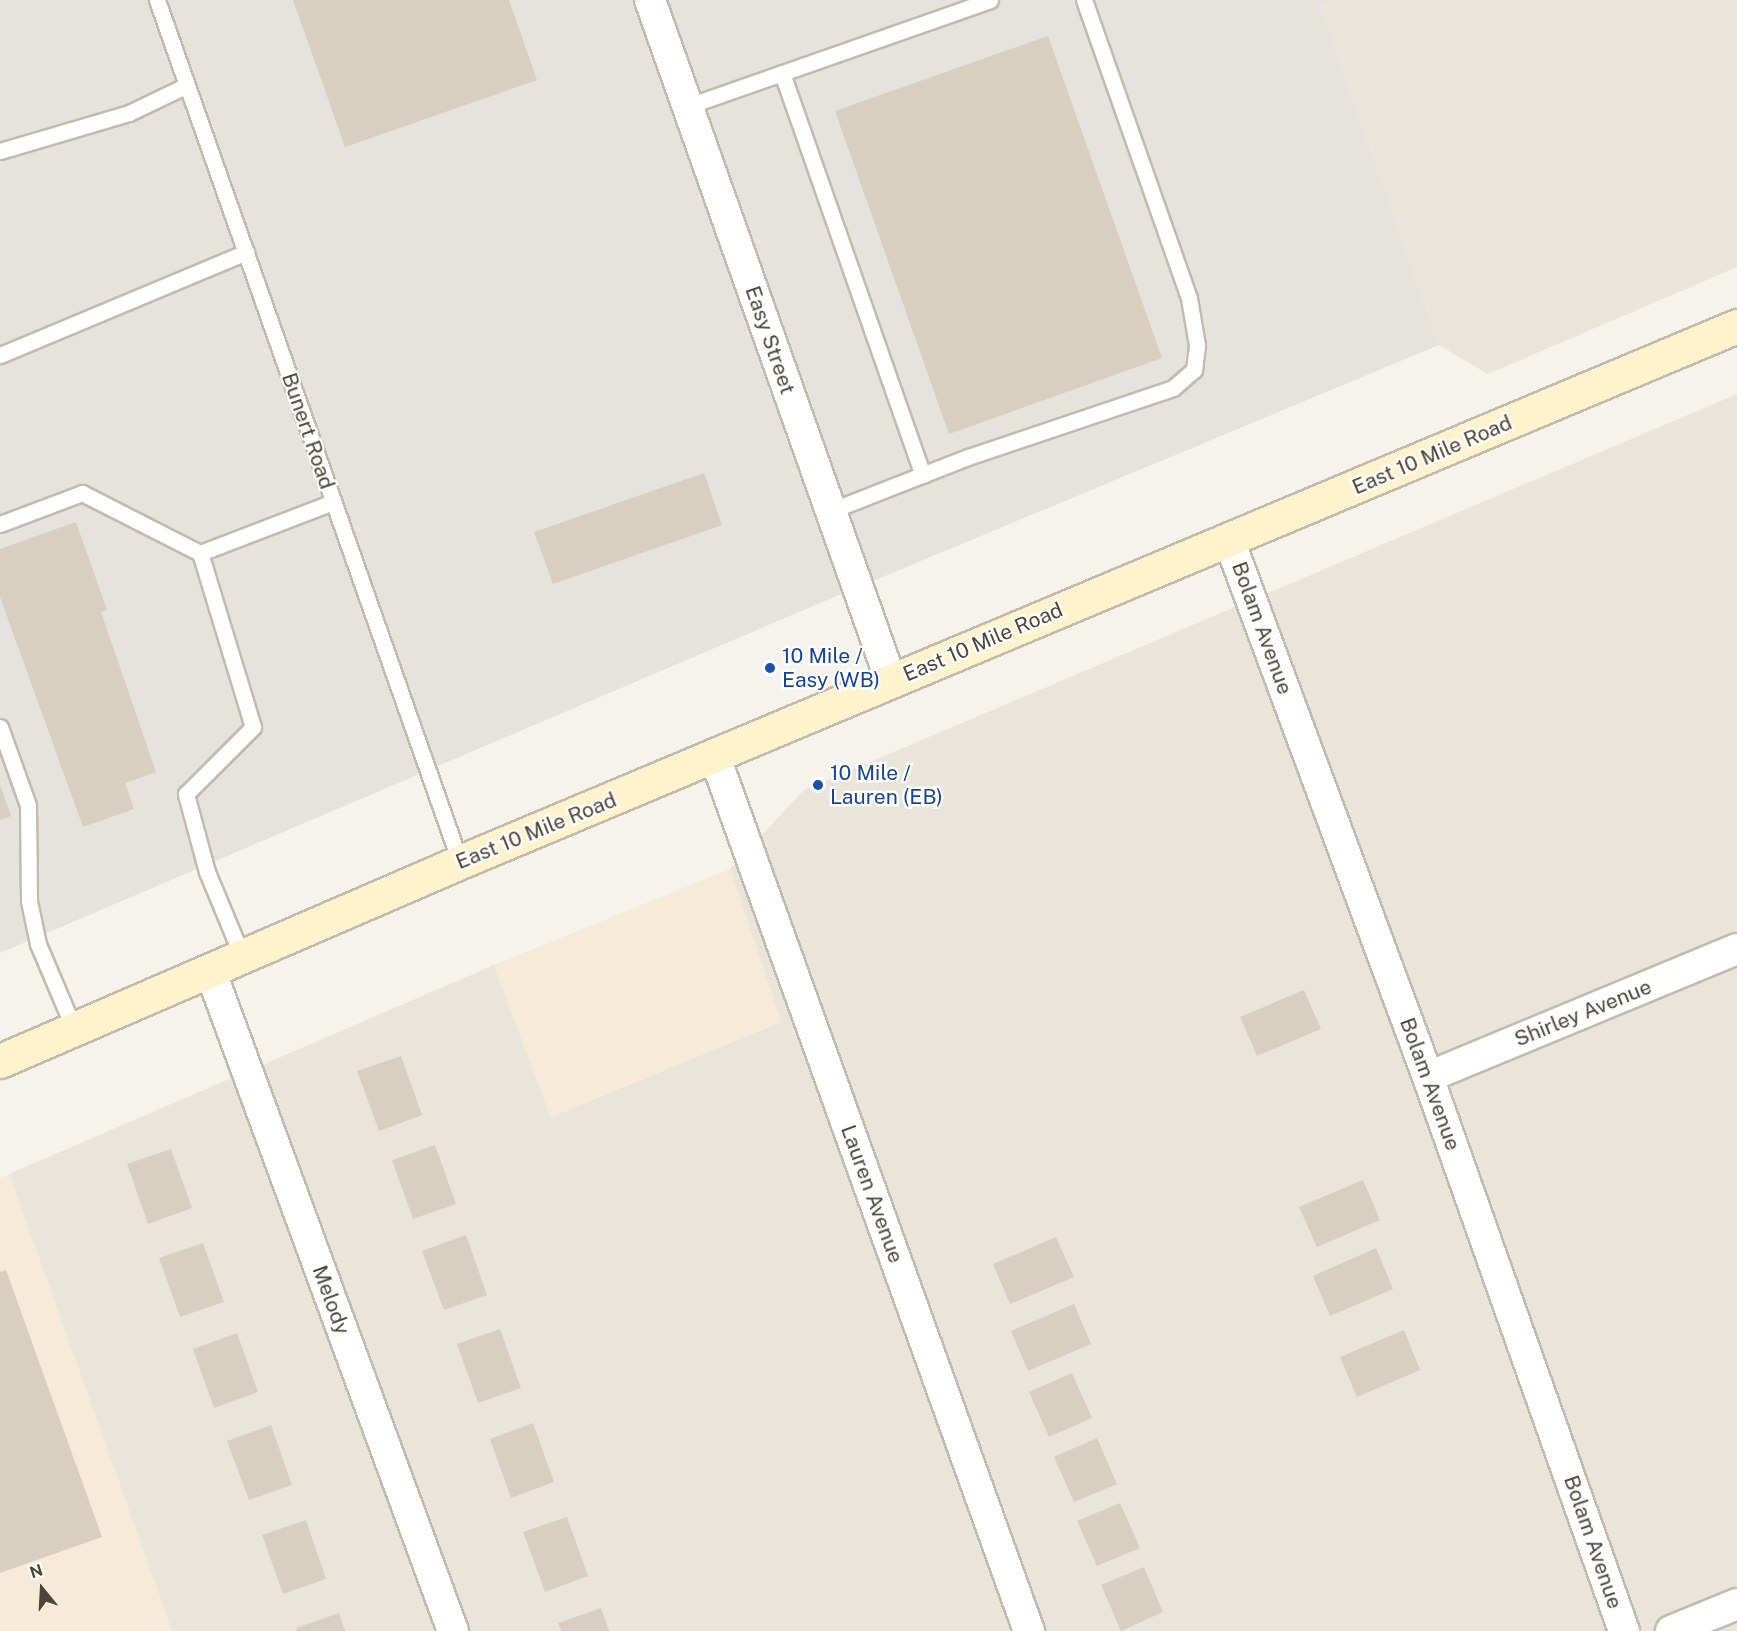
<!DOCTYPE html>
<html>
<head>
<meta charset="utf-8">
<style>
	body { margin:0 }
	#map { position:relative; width:1737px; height:1631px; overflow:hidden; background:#f6f3ec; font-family:"Public Sans",sans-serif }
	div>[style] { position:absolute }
	.residential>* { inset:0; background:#eae5da }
	.commercial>* { inset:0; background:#f7ead8 }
	.industrial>* { inset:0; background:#e6e2dd }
	.building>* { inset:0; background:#d8cfc1 }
	.roads { filter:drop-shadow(2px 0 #c2bbae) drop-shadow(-2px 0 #c2bbae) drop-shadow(0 2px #c2bbae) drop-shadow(0 -2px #c2bbae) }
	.service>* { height:15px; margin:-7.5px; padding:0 7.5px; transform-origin:7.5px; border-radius:7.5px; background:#fff }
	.minor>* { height:30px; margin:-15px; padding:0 15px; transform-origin:15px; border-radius:15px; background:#fff }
	.secondary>* { height:33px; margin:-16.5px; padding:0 16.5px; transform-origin:16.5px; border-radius:16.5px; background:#fff3cd }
	.dots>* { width:16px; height:16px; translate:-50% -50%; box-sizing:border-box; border:3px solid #fff; border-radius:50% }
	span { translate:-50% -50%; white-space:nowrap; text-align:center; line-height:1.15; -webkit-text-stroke:4.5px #fff; paint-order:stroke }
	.street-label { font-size:21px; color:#4b4439 }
	.transit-label { font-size:21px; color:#164399 }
	.left { translate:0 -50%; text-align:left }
	.north { position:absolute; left:12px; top:1559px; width:60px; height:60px; -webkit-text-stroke:4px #fff; paint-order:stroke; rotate:342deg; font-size:16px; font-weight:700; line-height:24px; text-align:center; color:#4b4439 }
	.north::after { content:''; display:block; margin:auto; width:21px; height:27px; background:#4b4439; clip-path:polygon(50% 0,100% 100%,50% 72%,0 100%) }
</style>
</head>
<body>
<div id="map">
	<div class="residential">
		<i style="clip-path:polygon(1333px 0,1737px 0,1737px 267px,1488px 374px,1439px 345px,1320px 5px)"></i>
		<i style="clip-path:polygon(1737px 394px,1737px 1631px,172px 1631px,9px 1174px,494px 965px,551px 1117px,781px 1022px,730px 869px,804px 790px)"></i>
	</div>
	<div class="commercial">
		<i style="clip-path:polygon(730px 869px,781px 1022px,551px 1117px,494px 965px)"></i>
		<i style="clip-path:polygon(9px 1174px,172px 1631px,0 1631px,0 1178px)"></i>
	</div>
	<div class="industrial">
		<i style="clip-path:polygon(0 0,1333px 0,1320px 5px,1439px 345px,813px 606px,0 953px)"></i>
	</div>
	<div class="building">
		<i style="clip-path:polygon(293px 0,509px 0,537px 80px,345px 147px)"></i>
		<i style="clip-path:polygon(1048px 36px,1162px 358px,949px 434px,835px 111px)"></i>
		<i style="clip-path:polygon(704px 473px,722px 525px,553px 584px,534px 532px)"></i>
		<i style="clip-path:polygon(76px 522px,107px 610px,101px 612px,156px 772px,125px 783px,134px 809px,83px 827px,0 597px,0 549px)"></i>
		<i style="clip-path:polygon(0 785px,11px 816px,0 820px)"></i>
		<i style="clip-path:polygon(1304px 990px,1321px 1029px,1257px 1056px,1240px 1017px)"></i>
		<i style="clip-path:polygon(401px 1056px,422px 1115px,379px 1131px,357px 1071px)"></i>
		<i style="clip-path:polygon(435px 1145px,456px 1204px,413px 1219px,392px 1160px)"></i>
		<i style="clip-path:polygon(171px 1149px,192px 1208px,148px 1224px,127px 1164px)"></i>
		<i style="clip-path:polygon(1363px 1180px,1380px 1220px,1317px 1247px,1299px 1207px)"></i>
		<i style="clip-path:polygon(466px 1235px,487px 1295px,444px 1310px,422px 1251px)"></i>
		<i style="clip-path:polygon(1056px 1237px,1074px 1277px,1010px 1304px,993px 1264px)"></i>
		<i style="clip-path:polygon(203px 1243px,224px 1302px,180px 1317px,159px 1258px)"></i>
		<i style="clip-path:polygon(1376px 1248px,1393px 1289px,1330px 1316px,1313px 1276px)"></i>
		<i style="clip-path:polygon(6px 1270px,102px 1537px,0 1573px,0 1272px)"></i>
		<i style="clip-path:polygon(1074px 1304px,1091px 1344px,1028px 1371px,1011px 1331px)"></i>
		<i style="clip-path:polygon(500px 1329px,521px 1388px,478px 1403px,457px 1344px)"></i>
		<i style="clip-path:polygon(1404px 1330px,1420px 1370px,1357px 1397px,1340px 1357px)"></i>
		<i style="clip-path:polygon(237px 1333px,258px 1392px,214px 1408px,193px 1349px)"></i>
		<i style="clip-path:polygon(1072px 1373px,1092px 1418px,1049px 1437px,1029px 1392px)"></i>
		<i style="clip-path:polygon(533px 1423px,554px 1482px,511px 1498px,490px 1439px)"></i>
		<i style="clip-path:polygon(271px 1425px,292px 1485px,249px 1500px,227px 1441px)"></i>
		<i style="clip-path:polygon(1097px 1438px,1117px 1484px,1074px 1502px,1054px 1457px)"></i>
		<i style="clip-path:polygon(1120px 1503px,1140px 1548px,1097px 1566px,1077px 1521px)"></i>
		<i style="clip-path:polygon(567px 1517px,588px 1576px,545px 1592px,523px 1532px)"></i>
		<i style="clip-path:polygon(306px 1520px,326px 1579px,283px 1594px,262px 1535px)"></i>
		<i style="clip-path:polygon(1144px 1567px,1163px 1612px,1121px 1631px,1101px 1585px)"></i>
		<i style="clip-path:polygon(601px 1608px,609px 1631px,561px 1631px,558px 1623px)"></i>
		<i style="clip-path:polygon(339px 1613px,345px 1631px,297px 1631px,296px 1628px)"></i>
	</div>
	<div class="roads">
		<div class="service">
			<i style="left:157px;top:0;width:914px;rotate:70.63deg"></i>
			<i style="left:782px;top:73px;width:426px;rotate:70.7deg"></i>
			<i style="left:688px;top:106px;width:320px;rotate:-19.3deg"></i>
			<i style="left:0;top:151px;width:134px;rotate:-16.4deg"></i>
			<i style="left:129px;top:113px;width:64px;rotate:-25.8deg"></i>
			<i style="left:0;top:355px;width:267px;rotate:-22.7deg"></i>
			<i style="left:830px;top:511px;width:148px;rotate:-21.4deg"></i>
			<i style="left:968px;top:457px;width:216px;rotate:-18.6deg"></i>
			<i style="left:1173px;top:388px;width:28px;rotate:-41deg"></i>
			<i style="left:1194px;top:370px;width:25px;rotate:-83deg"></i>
			<i style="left:1197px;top:345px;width:48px;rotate:-99.7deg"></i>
			<i style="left:1189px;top:298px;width:316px;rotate:-109.4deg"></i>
			<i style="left:0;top:524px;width:88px;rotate:-20.7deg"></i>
			<i style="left:82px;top:493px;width:132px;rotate:27deg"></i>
			<i style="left:0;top:727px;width:83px;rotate:70.3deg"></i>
			<i style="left:28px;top:805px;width:96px;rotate:89.4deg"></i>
			<i style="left:29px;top:901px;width:44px;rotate:78.2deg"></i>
			<i style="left:38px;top:944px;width:92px;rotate:67deg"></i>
			<i style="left:242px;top:956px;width:91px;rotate:-112.6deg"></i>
			<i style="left:207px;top:872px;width:81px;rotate:-105.1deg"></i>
			<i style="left:186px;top:794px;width:95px;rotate:-45deg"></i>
			<i style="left:253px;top:727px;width:182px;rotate:-106.9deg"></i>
			<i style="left:200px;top:553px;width:142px;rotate:-21deg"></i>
		</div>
		<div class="minor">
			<i style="left:650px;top:0;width:722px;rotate:70.51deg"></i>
			<i style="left:1229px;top:540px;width:573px;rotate:69.67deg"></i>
			<i style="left:1428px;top:1077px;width:588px;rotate:70.52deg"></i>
			<i style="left:715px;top:757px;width:929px;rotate:70.24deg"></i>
			<i style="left:210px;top:970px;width:704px;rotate:69.82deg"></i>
			<i style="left:1428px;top:1077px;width:334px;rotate:-22.5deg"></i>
			<i style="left:1671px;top:1631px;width:71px;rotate:-22.2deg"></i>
		</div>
		<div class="secondary">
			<i style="left:0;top:1061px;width:501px;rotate:-23.39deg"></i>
			<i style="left:460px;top:862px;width:1385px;rotate:-22.77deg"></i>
		</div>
	</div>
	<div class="dots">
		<i style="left:770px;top:668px;background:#1a4fb4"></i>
		<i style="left:818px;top:785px;background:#1a4fb4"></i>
	</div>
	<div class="street-label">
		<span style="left:770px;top:340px;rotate:71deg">Easy Street</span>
		<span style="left:308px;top:431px;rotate:71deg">Bunert Road</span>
		<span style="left:1432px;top:455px;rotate:-23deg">East 10 Mile Road</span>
		<span style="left:1262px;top:628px;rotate:70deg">Bolam Avenue</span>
		<span style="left:983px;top:642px;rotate:-23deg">East 10 Mile Road</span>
		<span style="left:536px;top:831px;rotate:-22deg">East 10 Mile Road</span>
		<span style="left:1583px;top:1013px;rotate:-22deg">Shirley Avenue</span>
		<span style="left:1430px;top:1084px;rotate:70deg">Bolam Avenue</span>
		<span style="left:872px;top:1194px;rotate:70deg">Lauren Avenue</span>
		<span style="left:331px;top:1300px;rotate:70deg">Melody</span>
		<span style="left:1593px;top:1542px;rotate:71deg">Bolam Avenue</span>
	</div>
	<div class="transit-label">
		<span class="left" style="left:782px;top:668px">10 Mile /<br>Easy (WB)</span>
		<span class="left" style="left:830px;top:785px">10 Mile /<br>Lauren (EB)</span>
	</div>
	<div class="north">N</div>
</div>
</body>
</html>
